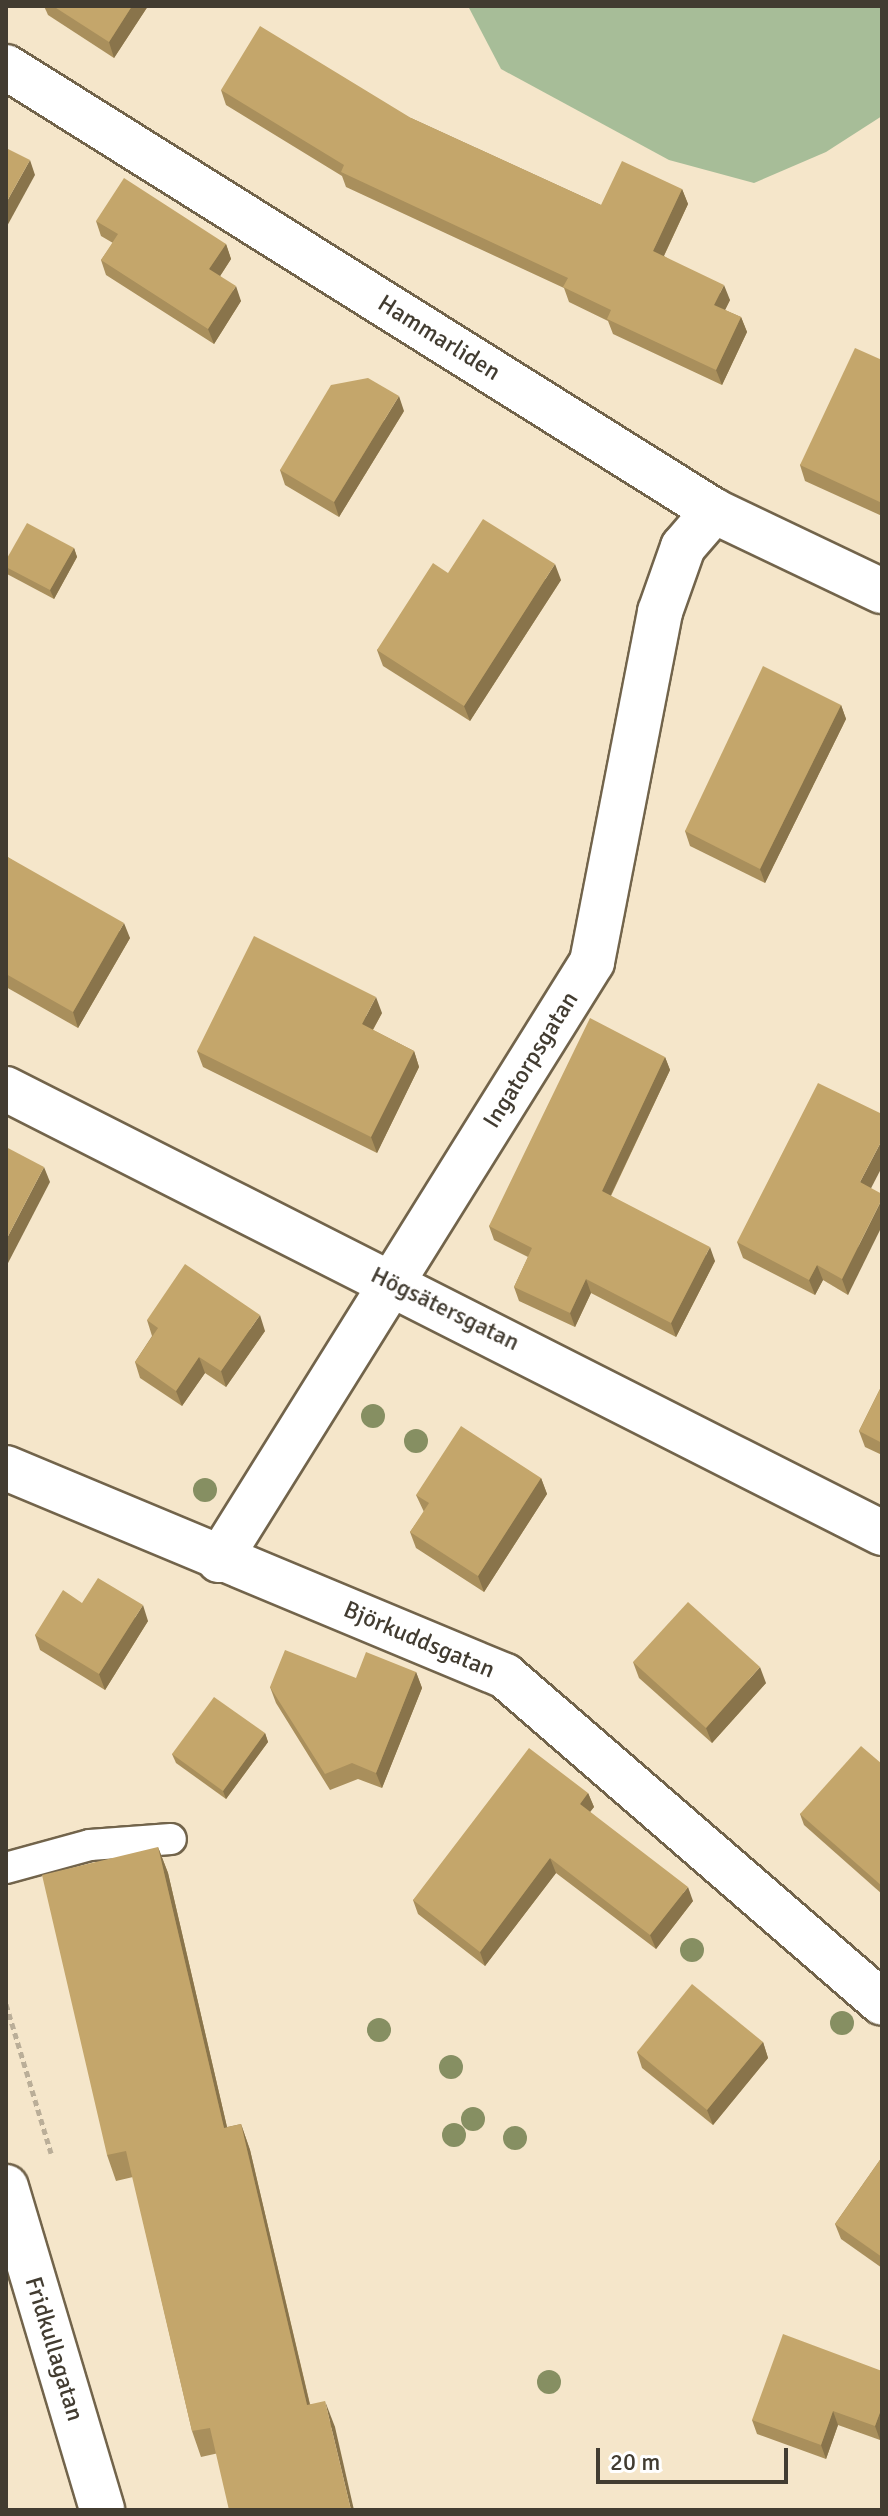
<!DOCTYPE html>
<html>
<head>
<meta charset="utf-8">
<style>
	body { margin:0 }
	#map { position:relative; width:888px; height:2516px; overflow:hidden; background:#f5e6ca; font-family:Signika,sans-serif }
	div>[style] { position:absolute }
	.green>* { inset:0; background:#a7bd98 }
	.path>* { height:5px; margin-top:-2.5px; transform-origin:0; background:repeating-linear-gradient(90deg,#baae98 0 6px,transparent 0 10px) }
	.roads { filter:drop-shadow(2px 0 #72644b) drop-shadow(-2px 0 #72644b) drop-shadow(0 2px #72644b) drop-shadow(0 -2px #72644b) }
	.lane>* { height:30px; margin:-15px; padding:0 15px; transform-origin:15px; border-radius:15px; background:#fff }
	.street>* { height:44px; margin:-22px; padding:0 22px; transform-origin:22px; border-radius:22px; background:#fff }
	.secondary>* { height:44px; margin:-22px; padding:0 22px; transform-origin:22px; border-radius:22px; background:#fff }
	.trees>* { width:24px; height:24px; margin:-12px; border-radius:50%; background:#868f62 }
	.wall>* { inset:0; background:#a98f5c }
	.shaded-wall>* { inset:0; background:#89744b }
	.building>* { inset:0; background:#c4a66b }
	span { translate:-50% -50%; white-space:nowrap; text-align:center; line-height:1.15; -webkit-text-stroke:6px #fff; paint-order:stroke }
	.street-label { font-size:24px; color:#423c31 }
	.frame { position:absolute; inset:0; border:8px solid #423c31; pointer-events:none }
	.scale { position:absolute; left:596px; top:2448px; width:192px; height:36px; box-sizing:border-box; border:4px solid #423c31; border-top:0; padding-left:10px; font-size:24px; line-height:28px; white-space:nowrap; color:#423c31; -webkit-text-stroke:6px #fff; paint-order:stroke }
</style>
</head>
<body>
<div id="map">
	<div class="green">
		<i style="clip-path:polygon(468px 6px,882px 6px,882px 116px,826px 152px,754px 183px,669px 160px,501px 69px)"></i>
	</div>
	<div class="path">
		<i style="left:6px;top:2004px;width:156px;rotate:73.2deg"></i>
	</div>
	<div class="roads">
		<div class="lane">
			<i style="left:6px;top:1868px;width:87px;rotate:-15.3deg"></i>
			<i style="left:90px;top:1845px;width:81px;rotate:-4.2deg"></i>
		</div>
		<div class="street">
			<i style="left:6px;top:67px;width:836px;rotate:32.09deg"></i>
			<i style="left:714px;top:511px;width:186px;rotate:25.5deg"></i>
			<i style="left:6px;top:1089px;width:982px;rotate:26.88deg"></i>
			<i style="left:6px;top:1468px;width:541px;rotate:22.63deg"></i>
			<i style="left:505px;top:1676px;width:499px;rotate:40.9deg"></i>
			<i style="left:219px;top:1560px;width:705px;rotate:-58.05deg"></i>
			<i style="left:592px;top:962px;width:357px;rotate:-79deg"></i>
			<i style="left:660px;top:612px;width:69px;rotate:-70.5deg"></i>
			<i style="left:683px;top:547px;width:48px;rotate:-49.3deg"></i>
		</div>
		<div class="secondary">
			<i style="left:6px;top:2187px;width:337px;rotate:73.4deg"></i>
		</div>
	</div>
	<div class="trees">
		<i style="left:373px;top:1416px"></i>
		<i style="left:416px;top:1441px"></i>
		<i style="left:205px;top:1490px"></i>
		<i style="left:692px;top:1950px"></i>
		<i style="left:842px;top:2023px"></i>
		<i style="left:379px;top:2030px"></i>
		<i style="left:451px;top:2067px"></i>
		<i style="left:473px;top:2119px"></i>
		<i style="left:454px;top:2135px"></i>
		<i style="left:515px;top:2138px"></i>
		<i style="left:549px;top:2382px"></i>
	</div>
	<div class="wall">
		<i style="clip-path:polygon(44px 6px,148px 6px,114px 58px,48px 15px)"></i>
		<i style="clip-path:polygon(221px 90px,411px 118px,601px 205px,682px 189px,688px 204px,664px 256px,730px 300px,725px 310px,741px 317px,747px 332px,722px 385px,613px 334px,608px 321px,569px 302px,564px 288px,346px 187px,342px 176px,226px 105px)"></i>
		<i style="clip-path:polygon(96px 221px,226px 244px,231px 259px,220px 276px,241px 301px,214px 344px,106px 275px,101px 260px,113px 243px,101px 236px)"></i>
		<i style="clip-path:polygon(882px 360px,882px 516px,805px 481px,800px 465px)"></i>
		<i style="clip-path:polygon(404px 411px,339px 517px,285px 485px,280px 470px)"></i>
		<i style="clip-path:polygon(74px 548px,77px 557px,54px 599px,7px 574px,6px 560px)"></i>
		<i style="clip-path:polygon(448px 573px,561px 580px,470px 721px,383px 666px,377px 650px)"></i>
		<i style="clip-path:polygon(841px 705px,846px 719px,765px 883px,690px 846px,685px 831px)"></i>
		<i style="clip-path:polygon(6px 856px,130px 938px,78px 1028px,6px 987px)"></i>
		<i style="clip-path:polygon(382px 1013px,373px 1030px,414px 1051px,419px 1067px,377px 1153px,203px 1067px,197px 1051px)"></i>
		<i style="clip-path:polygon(665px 1057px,670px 1070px,611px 1196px,715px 1261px,676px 1337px,591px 1293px,575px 1327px,519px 1301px,514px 1287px,528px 1257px,494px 1240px,489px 1226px)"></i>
		<i style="clip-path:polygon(871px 1188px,848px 1295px,823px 1280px,815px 1295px,743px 1258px,737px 1242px)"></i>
		<i style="clip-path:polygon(147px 1320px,265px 1331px,226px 1387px,205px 1373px,182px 1406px,140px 1378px,135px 1362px,152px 1336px)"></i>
		<i style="clip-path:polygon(882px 1385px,882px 1455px,865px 1447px,859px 1431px)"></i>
		<i style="clip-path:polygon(541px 1478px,547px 1494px,484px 1592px,416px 1548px,410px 1532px,424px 1512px,416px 1495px)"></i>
		<i style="clip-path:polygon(82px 1603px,148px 1621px,105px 1690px,40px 1650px,35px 1635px)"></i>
		<i style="clip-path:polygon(633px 1662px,766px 1683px,712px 1743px,639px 1678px)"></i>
		<i style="clip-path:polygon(416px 1672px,422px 1688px,382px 1788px,358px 1779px,330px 1790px,276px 1703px,270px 1687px)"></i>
		<i style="clip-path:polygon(265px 1733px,268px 1742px,226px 1799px,176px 1763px,172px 1754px)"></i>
		<i style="clip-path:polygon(882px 1764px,882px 1894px,804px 1825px,800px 1814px)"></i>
		<i style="clip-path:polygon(588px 1793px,594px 1807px,590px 1812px,693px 1901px,656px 1949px,556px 1873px,485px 1966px,418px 1914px,413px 1900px)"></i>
		<i style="clip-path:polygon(158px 1847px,168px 1873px,227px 2127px,241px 2124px,250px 2150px,310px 2404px,335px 2427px,201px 2457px,192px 2431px,133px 2177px,116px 2181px,107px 2155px)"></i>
		<i style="clip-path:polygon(763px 2042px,768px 2058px,713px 2125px,642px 2068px,637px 2052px)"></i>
		<i style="clip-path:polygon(882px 2157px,882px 2268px,841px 2239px,835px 2224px)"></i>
		<i style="clip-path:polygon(882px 2371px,880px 2440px,838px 2425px,826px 2459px,757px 2434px,752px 2420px)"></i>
	</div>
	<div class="shaded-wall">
		<i style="clip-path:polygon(132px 6px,148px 6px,114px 58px,109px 42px)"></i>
		<i style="clip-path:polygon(30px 160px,35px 175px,6px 228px,6px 203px)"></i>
		<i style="clip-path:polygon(682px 189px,688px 204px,659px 266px,653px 251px)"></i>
		<i style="clip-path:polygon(226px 244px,231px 259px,215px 284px,209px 269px)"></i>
		<i style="clip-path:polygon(724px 285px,730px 300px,720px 320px,714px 305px)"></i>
		<i style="clip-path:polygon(236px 286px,241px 301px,214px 344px,208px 329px)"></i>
		<i style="clip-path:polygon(741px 317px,747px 332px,722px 385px,716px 370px)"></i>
		<i style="clip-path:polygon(399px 396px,404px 411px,339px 517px,334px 502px)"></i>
		<i style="clip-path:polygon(74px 548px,77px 557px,54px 599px,50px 590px)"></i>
		<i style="clip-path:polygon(555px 564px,561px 580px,470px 721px,464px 706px)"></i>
		<i style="clip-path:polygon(841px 705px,846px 719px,765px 883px,760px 869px)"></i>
		<i style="clip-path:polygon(124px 923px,130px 938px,78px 1028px,73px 1012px)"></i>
		<i style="clip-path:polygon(376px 997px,382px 1013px,367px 1040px,362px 1024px)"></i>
		<i style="clip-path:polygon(414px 1051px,419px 1067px,377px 1153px,371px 1137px)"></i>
		<i style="clip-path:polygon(665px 1057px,670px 1070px,606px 1205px,602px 1191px)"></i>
		<i style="clip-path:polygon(882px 1140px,882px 1167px,866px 1198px,860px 1182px)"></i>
		<i style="clip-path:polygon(44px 1167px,50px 1182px,7px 1265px,6px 1240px)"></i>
		<i style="clip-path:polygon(882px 1199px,882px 1226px,848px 1295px,842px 1279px)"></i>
		<i style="clip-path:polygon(710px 1247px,715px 1261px,676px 1337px,671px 1323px)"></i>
		<i style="clip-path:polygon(817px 1265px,823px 1280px,815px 1295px,809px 1280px)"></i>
		<i style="clip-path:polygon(586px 1279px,591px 1293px,575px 1327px,570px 1313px)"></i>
		<i style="clip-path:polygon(260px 1315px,265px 1331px,226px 1387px,221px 1371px)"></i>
		<i style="clip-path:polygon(199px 1357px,205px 1373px,182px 1406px,176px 1391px)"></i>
		<i style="clip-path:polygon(541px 1478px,547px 1494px,484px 1592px,478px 1576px)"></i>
		<i style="clip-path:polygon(143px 1605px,148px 1621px,105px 1690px,99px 1674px)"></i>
		<i style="clip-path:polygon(760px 1667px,766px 1683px,712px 1743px,706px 1728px)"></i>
		<i style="clip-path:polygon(416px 1672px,422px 1688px,382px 1788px,376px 1773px)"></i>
		<i style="clip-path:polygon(265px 1733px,268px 1742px,226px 1799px,223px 1791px)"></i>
		<i style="clip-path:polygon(588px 1793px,594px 1807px,585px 1818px,580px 1804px)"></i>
		<i style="clip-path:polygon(158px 1847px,168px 1873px,233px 2153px,224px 2128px)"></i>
		<i style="clip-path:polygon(550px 1858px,556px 1873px,485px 1966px,480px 1952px)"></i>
		<i style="clip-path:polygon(688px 1887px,693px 1901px,656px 1949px,650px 1935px)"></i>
		<i style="clip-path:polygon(763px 2042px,768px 2058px,713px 2125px,707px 2110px)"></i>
		<i style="clip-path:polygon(241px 2124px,250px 2150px,316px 2431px,307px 2405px)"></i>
		<i style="clip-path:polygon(325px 2401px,335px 2427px,354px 2510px,351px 2510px)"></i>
		<i style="clip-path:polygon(882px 2407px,882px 2434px,880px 2440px,875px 2426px)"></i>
		<i style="clip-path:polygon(833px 2411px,838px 2425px,826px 2459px,821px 2445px)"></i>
	</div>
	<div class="building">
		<i style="clip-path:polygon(53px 6px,132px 6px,109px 42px)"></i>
		<i style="clip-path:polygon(260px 26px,411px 118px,601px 205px,622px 161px,682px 189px,653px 251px,724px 285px,714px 305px,741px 317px,716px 370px,607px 319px,611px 310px,563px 287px,568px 278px,341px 172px,344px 165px,221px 90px)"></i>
		<i style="clip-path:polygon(6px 148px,30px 160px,6px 203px)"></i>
		<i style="clip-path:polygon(124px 178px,226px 244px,209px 269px,236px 286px,208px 329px,101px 260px,118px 234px,96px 221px)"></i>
		<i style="clip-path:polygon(855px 348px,882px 360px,882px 503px,800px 465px)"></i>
		<i style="clip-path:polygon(368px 378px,399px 396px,334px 502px,280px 470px,331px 385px)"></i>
		<i style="clip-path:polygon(483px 519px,555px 564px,464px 706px,377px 650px,433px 563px,448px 573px)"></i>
		<i style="clip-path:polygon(27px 523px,74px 548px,50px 590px,6px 567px,6px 560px)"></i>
		<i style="clip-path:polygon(763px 666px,841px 705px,760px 869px,685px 831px)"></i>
		<i style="clip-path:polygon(6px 856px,124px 923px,73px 1012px,6px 974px)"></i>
		<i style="clip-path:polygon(254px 936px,376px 997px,362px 1024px,414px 1051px,371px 1137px,197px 1051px)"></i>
		<i style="clip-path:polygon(590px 1018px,665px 1057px,602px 1191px,710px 1247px,671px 1323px,586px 1279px,570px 1313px,514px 1287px,532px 1248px,489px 1226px)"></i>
		<i style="clip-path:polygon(818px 1083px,882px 1114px,882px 1140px,860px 1182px,882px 1194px,882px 1199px,842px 1279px,817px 1265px,809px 1280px,737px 1242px)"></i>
		<i style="clip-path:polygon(6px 1147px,44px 1167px,6px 1240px)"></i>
		<i style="clip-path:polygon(185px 1264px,260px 1315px,221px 1371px,199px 1357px,176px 1391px,135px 1362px,158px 1328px,147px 1320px)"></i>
		<i style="clip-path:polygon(882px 1385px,882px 1443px,859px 1431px)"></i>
		<i style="clip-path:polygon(461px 1426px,541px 1478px,478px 1576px,410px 1532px,429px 1503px,416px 1495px)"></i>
		<i style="clip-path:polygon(98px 1578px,143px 1605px,99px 1674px,35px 1635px,63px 1590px,82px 1603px)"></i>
		<i style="clip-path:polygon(688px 1602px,760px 1667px,706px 1728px,633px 1662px)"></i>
		<i style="clip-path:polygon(285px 1650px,356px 1678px,366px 1652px,416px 1672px,376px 1773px,352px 1763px,325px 1774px,270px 1687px)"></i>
		<i style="clip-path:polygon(214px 1697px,265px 1733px,223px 1791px,172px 1754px)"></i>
		<i style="clip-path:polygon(861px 1746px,882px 1764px,882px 1886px,800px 1814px)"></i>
		<i style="clip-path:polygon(529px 1748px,588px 1793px,580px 1804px,688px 1887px,650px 1935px,550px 1858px,480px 1952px,413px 1900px)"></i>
		<i style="clip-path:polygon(158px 1847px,224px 2128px,241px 2124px,307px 2405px,325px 2401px,351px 2510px,229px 2510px,210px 2428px,192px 2431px,126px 2151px,107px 2155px,42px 1875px)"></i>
		<i style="clip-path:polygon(692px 1984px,763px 2042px,707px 2110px,637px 2052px)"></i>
		<i style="clip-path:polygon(882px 2157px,882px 2257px,835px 2224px)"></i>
		<i style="clip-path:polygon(783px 2334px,882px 2371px,882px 2407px,875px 2426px,833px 2411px,821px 2445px,752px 2420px)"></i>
	</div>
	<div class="street-label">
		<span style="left:439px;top:338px;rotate:32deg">Hammarliden</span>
		<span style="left:531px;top:1060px;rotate:-58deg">Ingatorpsgatan</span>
		<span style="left:445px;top:1309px;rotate:26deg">Högsätersgatan</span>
		<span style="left:419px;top:1640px;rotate:23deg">Björkuddsgatan</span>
		<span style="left:54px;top:2349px;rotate:73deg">Fridkullagatan</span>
	</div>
	<div class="frame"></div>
	<div class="scale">20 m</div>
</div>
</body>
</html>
